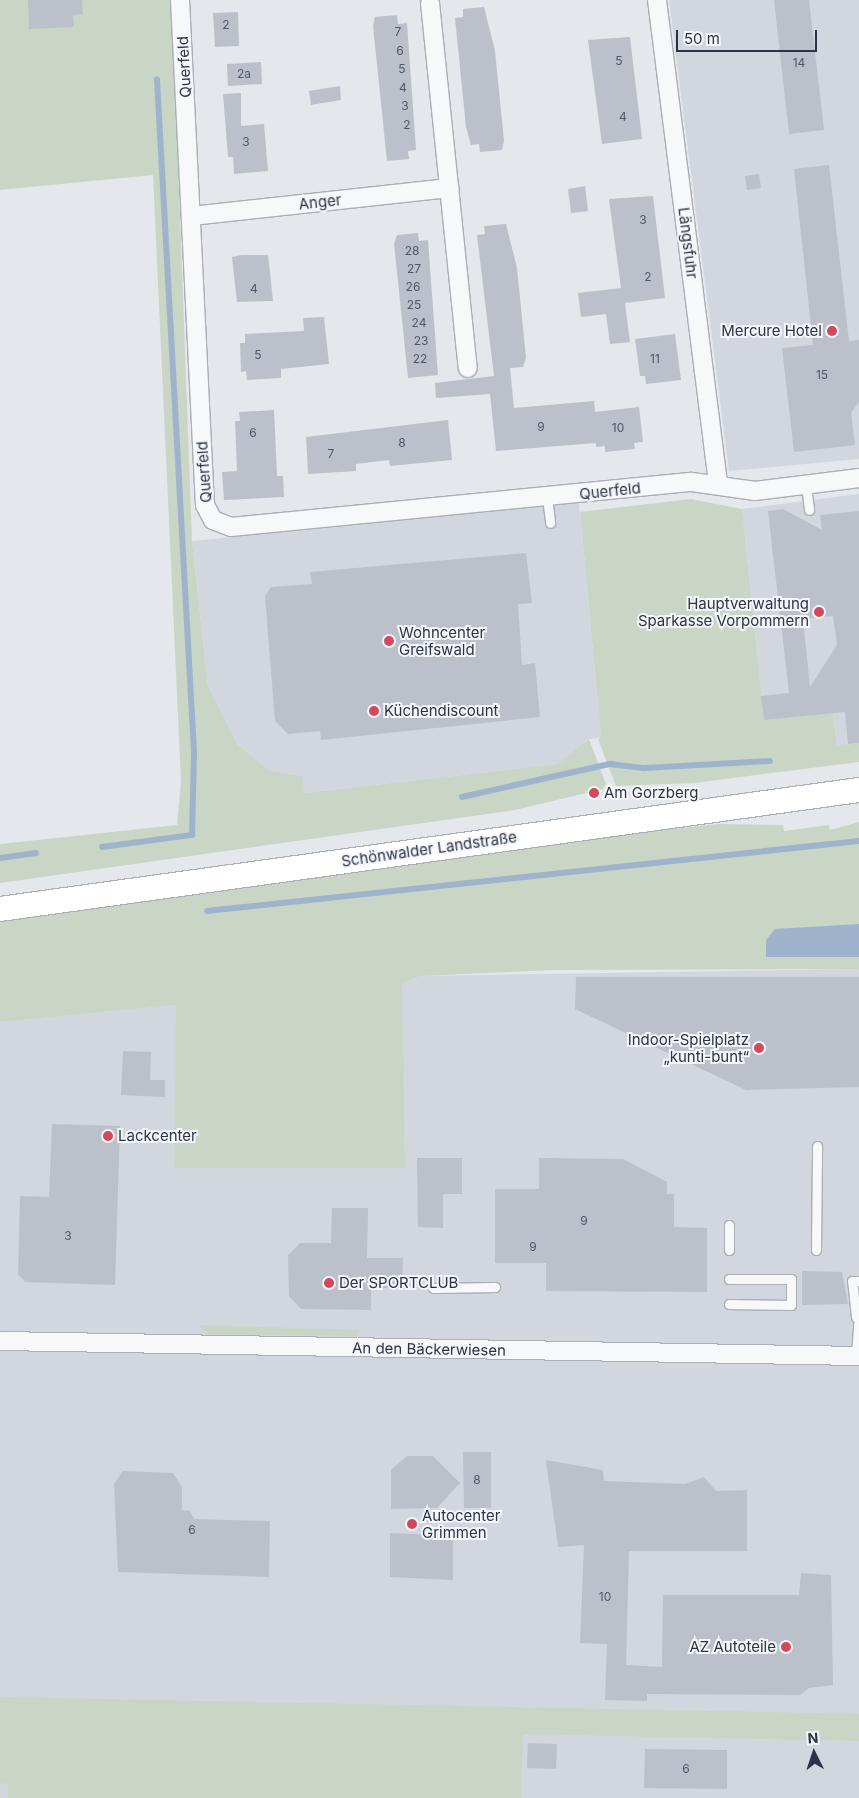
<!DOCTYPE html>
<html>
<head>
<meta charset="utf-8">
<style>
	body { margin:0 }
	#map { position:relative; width:859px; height:1798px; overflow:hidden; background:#e4e7ec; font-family:Inter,sans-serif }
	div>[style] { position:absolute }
	.built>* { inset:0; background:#d2d6de }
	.green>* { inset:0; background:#c9d6c5 }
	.water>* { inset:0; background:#9fb4cc }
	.stream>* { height:5.5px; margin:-2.75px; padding:0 2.75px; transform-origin:2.75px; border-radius:2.75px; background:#9fb4cc }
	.building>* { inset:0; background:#bbc0ca }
	.roads { filter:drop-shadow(1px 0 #a9aeb7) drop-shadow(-1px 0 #a9aeb7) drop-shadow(0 1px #a9aeb7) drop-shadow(0 -1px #a9aeb7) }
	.service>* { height:9px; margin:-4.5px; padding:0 4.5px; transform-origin:4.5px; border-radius:4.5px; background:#f7f8fa }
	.minor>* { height:18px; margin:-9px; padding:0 9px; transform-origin:9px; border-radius:9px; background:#f7f8fa }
	.secondary>* { height:24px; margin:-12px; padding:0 12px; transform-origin:12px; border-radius:12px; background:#fff }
	.dots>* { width:14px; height:14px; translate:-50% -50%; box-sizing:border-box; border:2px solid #f4f6f9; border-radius:50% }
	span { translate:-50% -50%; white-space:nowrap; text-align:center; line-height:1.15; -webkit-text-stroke:4px #f4f6f9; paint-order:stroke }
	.number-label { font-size:12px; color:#4f5766 }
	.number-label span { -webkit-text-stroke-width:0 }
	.street-label { font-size:15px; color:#2b3445 }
	.poi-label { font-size:15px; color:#2b3445 }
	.right { translate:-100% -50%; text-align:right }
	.left { translate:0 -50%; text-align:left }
	.north { position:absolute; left:789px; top:1728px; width:50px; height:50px; -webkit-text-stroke:4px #f4f6f9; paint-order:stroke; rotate:356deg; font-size:14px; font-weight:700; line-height:20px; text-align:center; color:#2b3445 }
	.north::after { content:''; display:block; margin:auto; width:18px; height:22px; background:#2b3445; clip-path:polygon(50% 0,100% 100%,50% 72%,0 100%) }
	.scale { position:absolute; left:676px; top:30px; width:141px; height:22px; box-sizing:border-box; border:2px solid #2b3445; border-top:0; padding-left:6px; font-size:15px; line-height:18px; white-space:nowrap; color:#2b3445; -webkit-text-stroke:4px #f4f6f9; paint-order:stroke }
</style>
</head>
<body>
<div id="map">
	<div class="built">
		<i style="clip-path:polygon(669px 0,859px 0,859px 459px,729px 471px)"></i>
		<i style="clip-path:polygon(859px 494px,859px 743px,837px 746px,833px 713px,764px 720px,742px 509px)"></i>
		<i style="clip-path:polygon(579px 503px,601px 737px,586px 740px,577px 752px,558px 764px,303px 793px,302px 776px,270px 771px,237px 744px,208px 686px,192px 541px)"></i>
		<i style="clip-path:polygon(859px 969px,859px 1798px,0 1798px,0 1022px,402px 983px,421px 976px)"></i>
	</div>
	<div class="green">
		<i style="clip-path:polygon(0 0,172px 0,192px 541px,208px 686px,237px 744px,270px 771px,302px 776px,304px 793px,558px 764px,589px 739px,606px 784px,603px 789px,515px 810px,0 883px,0 844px,177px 825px,181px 781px,153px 175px,0 190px)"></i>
		<i style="clip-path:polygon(691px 499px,742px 509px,764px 720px,833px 713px,837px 746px,859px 743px,859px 762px,694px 783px,616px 786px,598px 739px,601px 737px,580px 512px)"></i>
		<i style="clip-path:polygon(859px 822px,859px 969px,554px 970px,421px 976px,402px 983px,405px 1168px,174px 1168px,176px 1005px,0 1022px,0 919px,580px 839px,719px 824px,783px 825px,784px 831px,829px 825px,830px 830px)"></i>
		<i style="clip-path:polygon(198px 1325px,361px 1330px,356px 1336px,208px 1334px)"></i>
		<i style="clip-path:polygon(0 1697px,859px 1714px,859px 1741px,523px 1734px,521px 1798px,8px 1798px,8px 1784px,0 1783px)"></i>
	</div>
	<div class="water">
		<i style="clip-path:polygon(859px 924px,859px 957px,766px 957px,766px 940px,775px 929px)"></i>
	</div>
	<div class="stream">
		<i style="left:462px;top:797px;width:152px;rotate:-12.6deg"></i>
		<i style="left:610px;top:764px;width:35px;rotate:7deg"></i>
		<i style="left:645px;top:768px;width:125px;rotate:-3.2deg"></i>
		<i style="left:102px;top:847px;width:91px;rotate:-7.6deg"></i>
		<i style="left:192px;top:835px;width:83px;rotate:-88.6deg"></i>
		<i style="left:194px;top:752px;width:673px;rotate:-93.15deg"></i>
		<i style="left:0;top:858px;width:36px;rotate:-8deg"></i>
		<i style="left:207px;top:911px;width:656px;rotate:-6.13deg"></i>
	</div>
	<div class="building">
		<i style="clip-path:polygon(28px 0,82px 0,83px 14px,73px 15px,74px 27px,29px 29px)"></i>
		<i style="clip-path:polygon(774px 0,809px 0,824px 130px,789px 134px)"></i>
		<i style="clip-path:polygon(484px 7px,495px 51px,504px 141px,502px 150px,480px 152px,479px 144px,471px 145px,466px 127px,455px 18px,463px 17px,463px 9px)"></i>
		<i style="clip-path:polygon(238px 12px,239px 46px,215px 47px,213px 13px)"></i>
		<i style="clip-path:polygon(397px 15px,398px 24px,407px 23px,416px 150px,408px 151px,409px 159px,387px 161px,373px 26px,375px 17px)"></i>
		<i style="clip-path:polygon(630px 37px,642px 139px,602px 144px,588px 40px)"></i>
		<i style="clip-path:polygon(261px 62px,262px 84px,228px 86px,227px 64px)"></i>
		<i style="clip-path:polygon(340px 86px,341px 100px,311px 105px,309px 91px)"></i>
		<i style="clip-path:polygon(241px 93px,241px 126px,264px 124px,268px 171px,234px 174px,233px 157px,228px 157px,223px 94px)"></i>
		<i style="clip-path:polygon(829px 165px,849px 341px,859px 340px,859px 402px,851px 413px,855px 445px,794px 452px,782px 348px,813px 345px,794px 169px)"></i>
		<i style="clip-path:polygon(759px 174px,761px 188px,747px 190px,745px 176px)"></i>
		<i style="clip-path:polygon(585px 186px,588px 211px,571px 213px,568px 189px)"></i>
		<i style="clip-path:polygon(653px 196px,665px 298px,625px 303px,630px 342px,610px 344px,606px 314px,581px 317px,578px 293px,621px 288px,609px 199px)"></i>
		<i style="clip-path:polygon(506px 224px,517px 268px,526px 358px,523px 367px,510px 368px,514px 408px,594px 401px,595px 412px,639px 407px,643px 442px,634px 443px,635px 449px,605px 452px,605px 446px,596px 447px,596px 443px,496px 451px,490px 394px,436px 398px,435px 383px,494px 376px,477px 235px,485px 234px,484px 226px)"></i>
		<i style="clip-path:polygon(418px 233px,419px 241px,428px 240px,438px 375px,408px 378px,394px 243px,397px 235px)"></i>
		<i style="clip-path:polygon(242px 255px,268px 255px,273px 301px,237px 302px,232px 257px)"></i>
		<i style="clip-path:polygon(324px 317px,329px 364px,281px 369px,281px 378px,247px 380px,246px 371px,241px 372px,240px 343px,245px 343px,245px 334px,304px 331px,303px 318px)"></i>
		<i style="clip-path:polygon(675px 334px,681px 380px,646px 384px,645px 376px,640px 376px,635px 339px)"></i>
		<i style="clip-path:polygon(274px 410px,277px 476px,283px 476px,284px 497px,224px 500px,222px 472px,237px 471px,235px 421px,240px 421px,239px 412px)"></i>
		<i style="clip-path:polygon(448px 420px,452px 460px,390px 466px,389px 460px,356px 464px,356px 471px,308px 474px,306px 437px)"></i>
		<i style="clip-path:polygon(evenodd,783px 509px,822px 530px,820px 515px,859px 511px,859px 743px,848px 744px,845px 712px,764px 720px,761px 696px,789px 693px,768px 511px,783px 509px,833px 616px,837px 645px,810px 687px,803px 619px,833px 616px)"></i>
		<i style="clip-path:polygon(526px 553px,532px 603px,518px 604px,522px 665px,535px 663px,540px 717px,321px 740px,320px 731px,288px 734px,275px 721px,265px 596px,271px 587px,312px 584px,310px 572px)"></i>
		<i style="clip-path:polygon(576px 977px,859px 977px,859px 1087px,746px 1090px,575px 1009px)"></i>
		<i style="clip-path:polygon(123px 1051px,151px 1052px,150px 1080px,165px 1080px,165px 1097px,121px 1095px)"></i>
		<i style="clip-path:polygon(52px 1124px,120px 1126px,115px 1285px,25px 1282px,18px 1274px,20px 1196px,49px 1197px)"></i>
		<i style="clip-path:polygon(417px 1158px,462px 1158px,462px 1194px,443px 1194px,443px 1228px,418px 1227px)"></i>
		<i style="clip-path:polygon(539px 1158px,623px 1159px,667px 1182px,667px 1194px,674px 1194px,674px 1227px,707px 1228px,707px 1292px,546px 1291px,546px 1263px,495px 1263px,495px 1189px,539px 1189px)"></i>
		<i style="clip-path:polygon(332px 1208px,368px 1208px,367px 1258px,403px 1258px,402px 1288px,371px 1288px,371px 1310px,301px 1309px,289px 1296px,288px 1255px,300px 1243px,331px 1243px)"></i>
		<i style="clip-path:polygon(802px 1271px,842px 1272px,848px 1304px,802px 1305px)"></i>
		<i style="clip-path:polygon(463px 1452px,491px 1452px,491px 1508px,464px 1508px)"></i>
		<i style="clip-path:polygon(407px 1456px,433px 1456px,460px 1483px,437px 1508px,391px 1509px,391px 1470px)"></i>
		<i style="clip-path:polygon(546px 1460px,603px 1470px,604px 1481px,685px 1484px,704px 1477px,716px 1491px,747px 1490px,747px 1551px,629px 1551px,626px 1665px,662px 1667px,663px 1595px,799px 1595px,801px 1573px,831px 1575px,833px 1685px,809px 1688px,800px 1695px,647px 1694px,647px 1701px,605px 1700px,607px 1644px,580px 1643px,584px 1545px,558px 1547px)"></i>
		<i style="clip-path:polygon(123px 1471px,173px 1473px,182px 1487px,182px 1510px,190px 1511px,194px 1519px,270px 1521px,269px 1577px,118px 1572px,114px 1484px)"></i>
		<i style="clip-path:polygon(390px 1533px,453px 1536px,453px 1580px,390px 1577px)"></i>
		<i style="clip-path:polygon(528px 1743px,557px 1744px,556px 1769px,527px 1768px)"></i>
		<i style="clip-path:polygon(645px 1749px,727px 1750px,727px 1789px,644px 1788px)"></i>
	</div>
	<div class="roads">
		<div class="service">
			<i style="left:806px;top:485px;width:25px;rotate:83deg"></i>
			<i style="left:547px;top:497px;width:26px;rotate:83deg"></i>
			<i style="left:729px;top:1250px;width:25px;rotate:-90deg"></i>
			<i style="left:816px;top:1250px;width:104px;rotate:-89.4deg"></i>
			<i style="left:433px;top:1288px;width:62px;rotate:-0.9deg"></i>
			<i style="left:729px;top:1304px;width:62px;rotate:0.9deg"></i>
			<i style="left:791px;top:1305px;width:26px;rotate:-90deg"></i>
			<i style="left:791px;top:1279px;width:62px;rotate:180deg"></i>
			<i style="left:856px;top:1317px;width:36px;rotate:-96deg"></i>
			<i style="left:852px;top:1281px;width:7px"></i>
			<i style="left:856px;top:1356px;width:39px;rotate:-86deg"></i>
		</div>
		<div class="minor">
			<i style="left:180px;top:0;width:506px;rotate:87.17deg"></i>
			<i style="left:205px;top:505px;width:17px;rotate:62deg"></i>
			<i style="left:213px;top:520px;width:19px;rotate:21deg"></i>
			<i style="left:231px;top:527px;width:463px;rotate:-5.6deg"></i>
			<i style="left:692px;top:482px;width:64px;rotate:8.1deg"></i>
			<i style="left:755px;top:491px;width:105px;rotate:-7.1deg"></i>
			<i style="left:657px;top:0;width:489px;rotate:82.8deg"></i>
			<i style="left:430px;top:3px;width:367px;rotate:84.1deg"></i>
			<i style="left:191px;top:216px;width:260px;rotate:-6.2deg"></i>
			<i style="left:0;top:1341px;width:859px;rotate:1deg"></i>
		</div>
		<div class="secondary">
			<i style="left:0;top:909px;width:867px;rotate:-7.89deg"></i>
		</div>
	</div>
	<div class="dots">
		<i style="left:832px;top:331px;background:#d1495b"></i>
		<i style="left:819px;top:612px;background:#d1495b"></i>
		<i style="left:389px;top:641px;background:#d1495b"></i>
		<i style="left:374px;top:711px;background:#d1495b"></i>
		<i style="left:594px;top:793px;background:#d1495b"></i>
		<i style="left:759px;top:1048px;background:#d1495b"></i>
		<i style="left:108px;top:1136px;background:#d1495b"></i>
		<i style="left:329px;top:1283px;background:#d1495b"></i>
		<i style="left:412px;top:1524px;background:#d1495b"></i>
		<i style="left:786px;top:1647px;background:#d1495b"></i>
	</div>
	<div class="number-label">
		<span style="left:226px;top:25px">2</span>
		<span style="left:398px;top:32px">7</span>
		<span style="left:400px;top:51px">6</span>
		<span style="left:619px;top:61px">5</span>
		<span style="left:799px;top:63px">14</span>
		<span style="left:402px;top:69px">5</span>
		<span style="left:244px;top:74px">2a</span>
		<span style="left:403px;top:88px">4</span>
		<span style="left:405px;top:106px">3</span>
		<span style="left:623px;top:117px">4</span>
		<span style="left:407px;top:125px">2</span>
		<span style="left:246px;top:142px">3</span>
		<span style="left:643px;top:220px">3</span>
		<span style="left:412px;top:251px">28</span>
		<span style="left:414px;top:269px">27</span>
		<span style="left:648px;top:277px">2</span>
		<span style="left:413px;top:287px">26</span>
		<span style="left:254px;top:289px">4</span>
		<span style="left:414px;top:305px">25</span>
		<span style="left:419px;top:323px">24</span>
		<span style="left:421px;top:341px">23</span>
		<span style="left:258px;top:355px">5</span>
		<span style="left:420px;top:359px">22</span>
		<span style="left:655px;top:359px">11</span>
		<span style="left:822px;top:375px">15</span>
		<span style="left:541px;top:427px">9</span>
		<span style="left:618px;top:428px">10</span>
		<span style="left:253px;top:433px">6</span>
		<span style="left:402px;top:443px">8</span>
		<span style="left:331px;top:454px">7</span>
		<span style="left:584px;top:1221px">9</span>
		<span style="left:68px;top:1236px">3</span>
		<span style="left:533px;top:1247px">9</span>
		<span style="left:477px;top:1480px">8</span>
		<span style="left:192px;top:1530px">6</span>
		<span style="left:605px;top:1597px">10</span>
		<span style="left:686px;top:1769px">6</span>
	</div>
	<div class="street-label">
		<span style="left:184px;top:67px;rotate:-93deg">Querfeld</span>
		<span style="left:320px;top:202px;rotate:-6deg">Anger</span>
		<span style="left:688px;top:243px;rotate:83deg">Längsfuhr</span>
		<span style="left:204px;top:472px;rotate:-94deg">Querfeld</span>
		<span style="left:610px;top:491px;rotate:-6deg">Querfeld</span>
		<span style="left:429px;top:849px;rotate:-8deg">Schönwalder Landstraße</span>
		<span style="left:429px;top:1349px;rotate:1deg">An den Bäckerwiesen</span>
	</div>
	<div class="poi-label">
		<span class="right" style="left:822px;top:331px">Mercure Hotel</span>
		<span class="right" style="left:809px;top:612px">Hauptverwaltung<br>Sparkasse Vorpommern</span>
		<span class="left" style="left:399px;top:641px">Wohncenter<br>Greifswald</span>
		<span class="left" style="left:384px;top:711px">Küchendiscount</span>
		<span class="left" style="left:604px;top:793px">Am Gorzberg</span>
		<span class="right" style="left:749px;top:1048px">Indoor-Spielplatz<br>„kunti-bunt“</span>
		<span class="left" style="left:118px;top:1136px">Lackcenter</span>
		<span class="left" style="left:339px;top:1283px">Der SPORTCLUB</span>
		<span class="left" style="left:422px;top:1524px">Autocenter<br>Grimmen</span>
		<span class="right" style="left:776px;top:1647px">AZ Autoteile</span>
	</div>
	<div class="north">N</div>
	<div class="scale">50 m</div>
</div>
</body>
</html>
